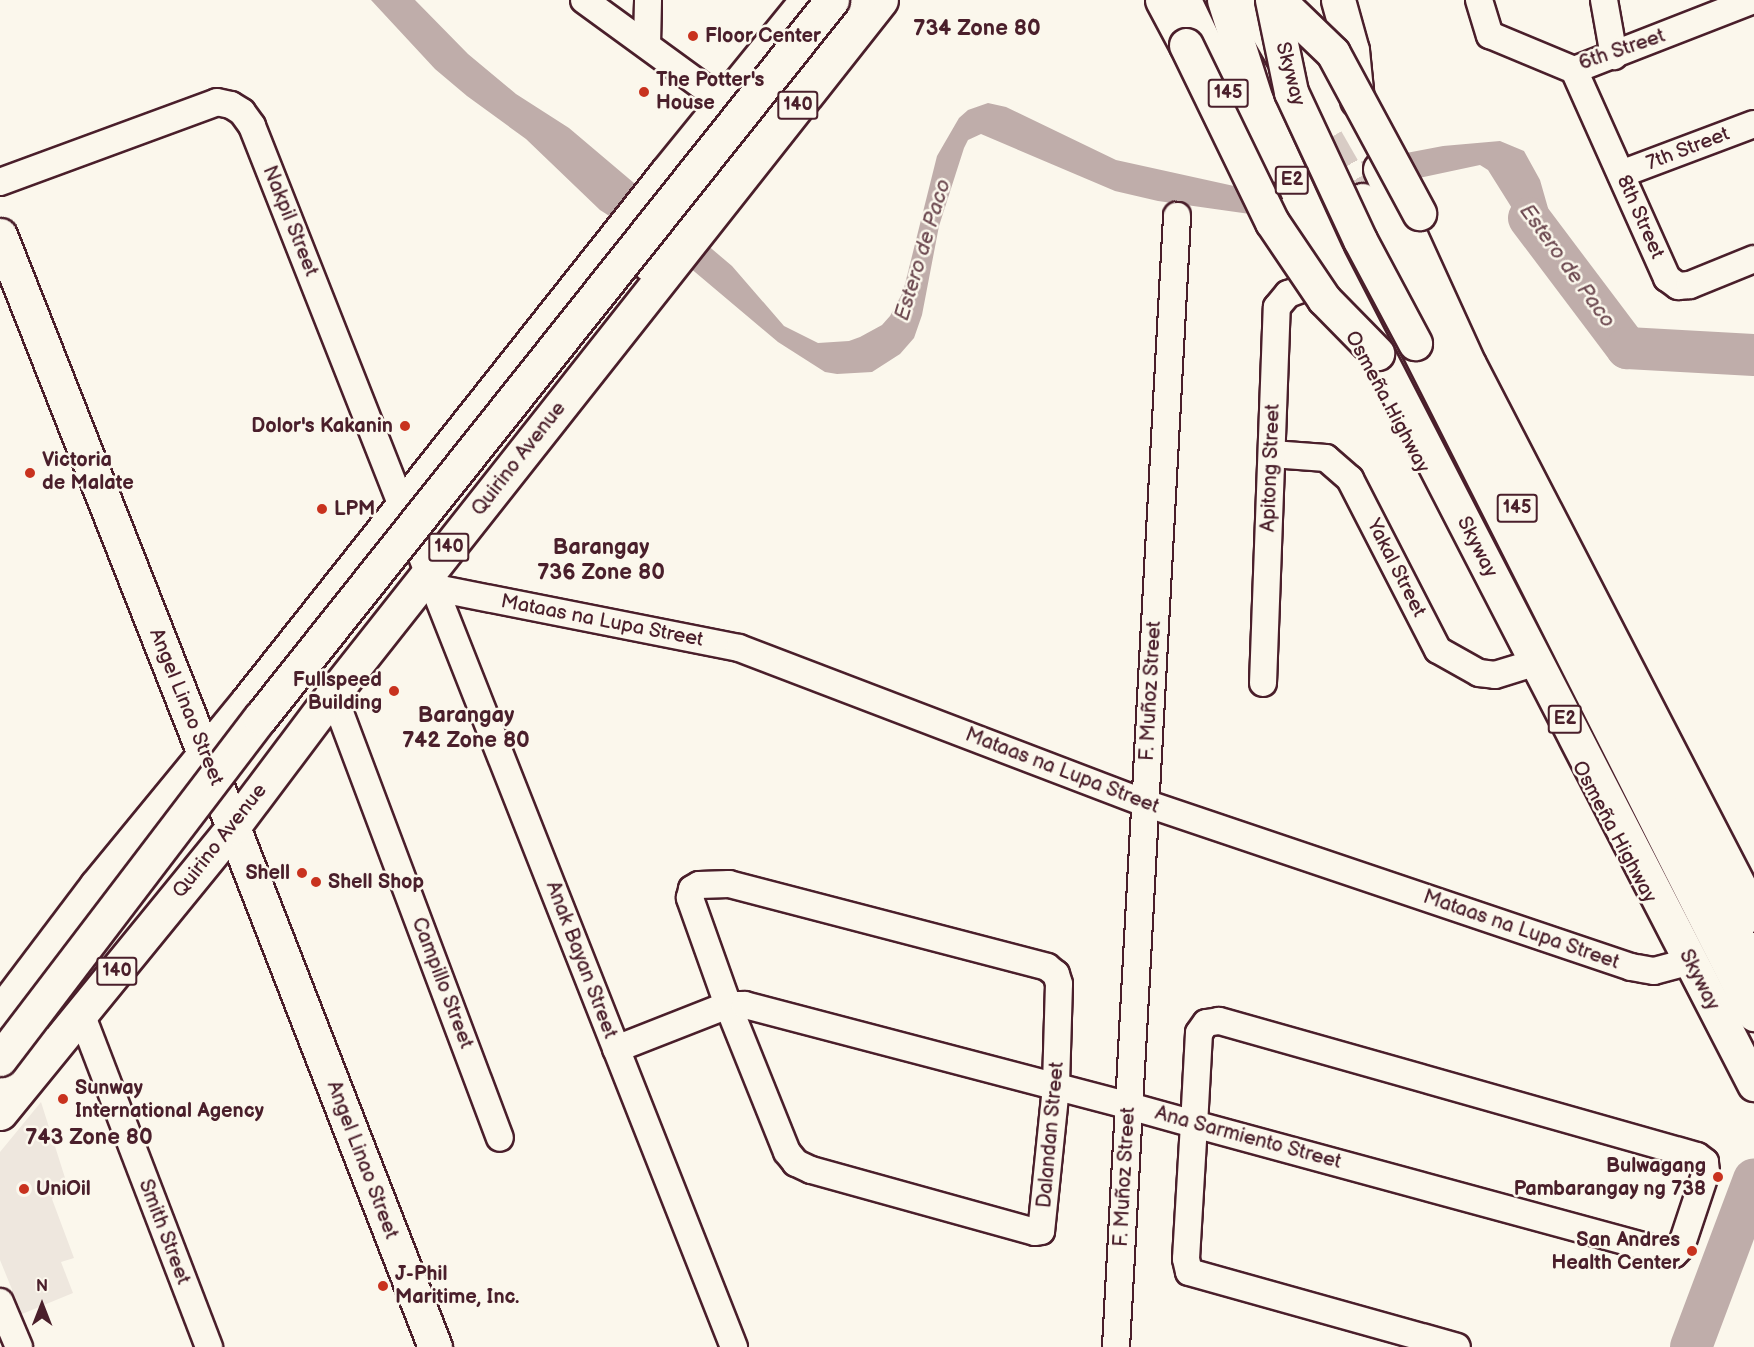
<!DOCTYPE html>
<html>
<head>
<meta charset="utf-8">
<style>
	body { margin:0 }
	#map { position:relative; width:1754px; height:1347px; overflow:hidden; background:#fbf7ec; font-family:"Balsamiq Sans",sans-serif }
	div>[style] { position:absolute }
	.built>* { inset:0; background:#eee7de }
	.water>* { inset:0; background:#bfadaa }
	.pier>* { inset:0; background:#fbf7ec }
	.river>* { height:42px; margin:-21px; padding:0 21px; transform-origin:21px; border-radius:21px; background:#bfadaa }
	.primary-tunnel>* { height:33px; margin-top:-16.5px; transform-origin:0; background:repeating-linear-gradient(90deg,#d8ccc5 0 33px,transparent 0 49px) }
	.roads { filter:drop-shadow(2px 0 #4a1f2b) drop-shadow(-2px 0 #4a1f2b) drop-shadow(0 2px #4a1f2b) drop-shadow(0 -2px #4a1f2b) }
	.minor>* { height:26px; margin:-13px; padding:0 13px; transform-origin:13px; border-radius:13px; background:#fbf7ec }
	.tertiary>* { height:33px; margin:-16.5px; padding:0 16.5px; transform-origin:16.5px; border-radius:16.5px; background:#fbf7ec }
	.secondary>* { height:33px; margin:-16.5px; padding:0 16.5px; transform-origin:16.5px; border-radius:16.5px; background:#fbf7ec }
	.primary>* { height:33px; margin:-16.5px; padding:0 16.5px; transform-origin:16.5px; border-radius:16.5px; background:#fbf7ec }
	.motorway>* { height:33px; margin:-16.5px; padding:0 16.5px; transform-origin:16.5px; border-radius:16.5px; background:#fbf7ec }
	.bridges { filter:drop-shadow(2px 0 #4a1f2b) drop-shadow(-2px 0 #4a1f2b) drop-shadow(0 2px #4a1f2b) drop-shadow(0 -2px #4a1f2b) }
	.motorway-bridge>* { height:33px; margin:-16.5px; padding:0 16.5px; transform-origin:16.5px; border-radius:16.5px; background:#fbf7ec }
	.dots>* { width:16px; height:16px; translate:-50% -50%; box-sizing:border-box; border:3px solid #fbf7ec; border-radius:50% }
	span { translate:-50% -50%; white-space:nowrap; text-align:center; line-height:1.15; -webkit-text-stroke:5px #fbf7ec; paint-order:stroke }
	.shield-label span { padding:2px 4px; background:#fbf7ec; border:2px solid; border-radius:4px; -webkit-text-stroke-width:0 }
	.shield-label { font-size:18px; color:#4a1f2b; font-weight:700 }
	.poi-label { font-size:20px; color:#4a1f2b; font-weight:700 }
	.left { translate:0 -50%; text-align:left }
	.right { translate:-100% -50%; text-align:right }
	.street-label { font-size:20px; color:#4a1f2b }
	.water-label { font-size:21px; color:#6d4a51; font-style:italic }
	.quarter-label { font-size:22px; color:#4a1f2b; font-weight:700 }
	.north { position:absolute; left:12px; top:1275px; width:60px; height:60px; -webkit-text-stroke:4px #fbf7ec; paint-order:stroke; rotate:0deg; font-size:16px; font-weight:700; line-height:24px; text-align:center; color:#4a1f2b }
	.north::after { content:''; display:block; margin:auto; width:21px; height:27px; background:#4a1f2b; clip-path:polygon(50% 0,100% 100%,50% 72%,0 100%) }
</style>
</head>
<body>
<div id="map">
	<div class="built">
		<i style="clip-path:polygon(41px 1102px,66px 1181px,52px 1199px,74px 1258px,61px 1262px,73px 1293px,22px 1314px,0 1260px,0 1152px)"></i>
	</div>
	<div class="water">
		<i style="clip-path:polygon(371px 0,415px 0,468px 54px,516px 94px,569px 128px,732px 266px,784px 326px,818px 343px,849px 341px,860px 337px,882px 325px,890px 316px,903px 292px,937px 156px,959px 118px,968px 110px,988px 103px,1006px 107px,1116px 160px,1234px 186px,1443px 146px,1500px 141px,1524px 151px,1540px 180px,1564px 264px,1527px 232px,1488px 170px,1480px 165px,1250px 214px,1158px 201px,1115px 191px,981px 134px,968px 140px,964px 148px,939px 226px,922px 315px,914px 338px,900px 354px,872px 372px,837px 374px,825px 372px,778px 342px,689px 267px,600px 210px,526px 139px,467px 96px,435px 69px)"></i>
	</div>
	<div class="pier">
		<i style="clip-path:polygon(1360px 159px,1373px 190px,1280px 211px,1263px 177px)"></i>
	</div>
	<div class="river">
		<i style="left:1529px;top:218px;width:163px;rotate:53deg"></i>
		<i style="left:1627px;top:348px;width:127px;rotate:3.2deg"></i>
		<i style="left:1691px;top:1347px;width:179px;rotate:-69.4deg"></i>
	</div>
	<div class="primary-tunnel">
		<i style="left:1327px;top:139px;width:70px;rotate:60.2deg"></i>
		<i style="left:1264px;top:168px;width:52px;rotate:62.4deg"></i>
	</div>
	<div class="roads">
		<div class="minor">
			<i style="left:584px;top:0;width:175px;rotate:36.1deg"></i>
			<i style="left:1479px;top:0;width:37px;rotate:73deg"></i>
			<i style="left:1490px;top:35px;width:91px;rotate:22.6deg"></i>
			<i style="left:1574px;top:70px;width:193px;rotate:-21.3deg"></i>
			<i style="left:1604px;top:0;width:57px;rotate:79.9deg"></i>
			<i style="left:647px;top:45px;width:45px;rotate:-88.7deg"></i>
			<i style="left:1574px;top:70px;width:228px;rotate:65.9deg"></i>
			<i style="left:1667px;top:278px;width:14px;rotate:36deg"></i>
			<i style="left:1678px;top:286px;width:12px;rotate:-5deg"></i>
			<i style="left:1690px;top:285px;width:69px;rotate:-22.1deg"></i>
			<i style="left:1621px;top:174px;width:142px;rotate:-20.6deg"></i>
			<i style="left:0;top:182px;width:231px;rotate:-20.2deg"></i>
			<i style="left:217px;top:102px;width:14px;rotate:12deg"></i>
			<i style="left:231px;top:105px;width:13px;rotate:32deg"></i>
			<i style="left:242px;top:112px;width:17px;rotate:54deg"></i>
			<i style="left:252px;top:126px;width:1313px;rotate:68.46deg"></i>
			<i style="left:1272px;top:454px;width:54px;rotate:4.2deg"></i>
			<i style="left:1326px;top:458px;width:32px;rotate:41deg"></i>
			<i style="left:1350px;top:479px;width:192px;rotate:62.8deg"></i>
			<i style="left:1438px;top:650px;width:47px;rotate:29.3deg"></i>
			<i style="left:1479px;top:673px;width:16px;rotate:7deg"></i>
			<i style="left:1495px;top:675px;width:31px;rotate:-17deg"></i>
			<i style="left:436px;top:588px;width:309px;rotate:11.2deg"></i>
			<i style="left:739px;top:648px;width:435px;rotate:20.9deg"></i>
			<i style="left:1145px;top:803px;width:513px;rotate:18.65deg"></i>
			<i style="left:1631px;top:967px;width:23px;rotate:10deg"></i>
			<i style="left:1654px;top:971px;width:30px;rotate:-15deg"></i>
			<i style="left:1263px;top:683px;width:376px;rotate:-87.9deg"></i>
			<i style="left:1277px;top:307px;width:17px;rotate:-50deg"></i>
			<i style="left:1288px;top:294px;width:37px;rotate:-20deg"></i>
			<i style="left:333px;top:694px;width:474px;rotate:69.4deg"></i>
			<i style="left:729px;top:884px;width:329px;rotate:14.6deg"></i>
			<i style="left:1047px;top:967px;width:11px;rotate:38deg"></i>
			<i style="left:1056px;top:974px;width:10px;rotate:73deg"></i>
			<i style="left:1059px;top:984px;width:103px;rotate:91.7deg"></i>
			<i style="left:1056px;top:1087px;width:145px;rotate:95.9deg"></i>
			<i style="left:1041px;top:1231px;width:6px;rotate:171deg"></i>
			<i style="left:1035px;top:1232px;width:232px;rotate:-164.5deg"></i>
			<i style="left:811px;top:1170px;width:17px;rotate:-155deg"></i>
			<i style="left:796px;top:1163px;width:14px;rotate:-129deg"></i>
			<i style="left:787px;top:1152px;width:158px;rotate:-111.9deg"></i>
			<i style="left:728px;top:1005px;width:114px;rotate:-109.6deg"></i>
			<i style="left:690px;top:898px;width:9px;rotate:-77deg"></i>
			<i style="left:692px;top:889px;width:8px;rotate:-30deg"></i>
			<i style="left:699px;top:885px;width:30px;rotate:-2deg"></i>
			<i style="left:82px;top:1016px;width:355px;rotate:69deg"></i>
			<i style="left:616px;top:1049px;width:120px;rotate:-21.4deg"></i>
			<i style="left:728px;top:1005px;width:17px"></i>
			<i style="left:745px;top:1005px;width:397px;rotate:14.7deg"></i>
			<i style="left:1129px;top:1106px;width:67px;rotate:15.5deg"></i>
			<i style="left:1194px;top:1124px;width:497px;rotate:15.2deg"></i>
			<i style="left:1674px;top:1254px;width:10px;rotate:-45deg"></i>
			<i style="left:1681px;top:1247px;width:79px;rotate:-71.6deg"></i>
			<i style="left:1706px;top:1172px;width:10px;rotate:-96deg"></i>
			<i style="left:1705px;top:1162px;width:10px;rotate:-143deg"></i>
			<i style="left:1697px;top:1156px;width:497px;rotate:-164.2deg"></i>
			<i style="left:1219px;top:1021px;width:13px;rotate:171deg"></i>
			<i style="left:1206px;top:1023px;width:12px;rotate:125deg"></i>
			<i style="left:1199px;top:1033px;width:91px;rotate:93.1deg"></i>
			<i style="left:1194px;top:1124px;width:135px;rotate:93.4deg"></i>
			<i style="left:1186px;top:1259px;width:13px;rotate:77deg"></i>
			<i style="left:1189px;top:1272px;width:278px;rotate:15.6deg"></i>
			<i style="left:0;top:1302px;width:49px;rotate:67.1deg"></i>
			<i style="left:1116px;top:1347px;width:1133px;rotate:-86.91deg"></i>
		</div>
		<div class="tertiary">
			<i style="left:233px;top:827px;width:558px;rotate:68.77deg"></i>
		</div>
		<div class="secondary">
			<i style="left:0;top:235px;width:636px;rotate:68.52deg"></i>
		</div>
		<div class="primary">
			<i style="left:1184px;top:0;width:186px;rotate:64.5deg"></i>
			<i style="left:1249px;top:0;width:65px;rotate:59.5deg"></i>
			<i style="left:1362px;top:200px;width:865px;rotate:63.05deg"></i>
			<i style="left:1288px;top:214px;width:54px;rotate:62.5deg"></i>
			<i style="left:0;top:1013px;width:159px;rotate:-52.9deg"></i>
			<i style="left:96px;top:886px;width:238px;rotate:-50.6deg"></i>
			<i style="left:247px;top:702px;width:676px;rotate:-51.6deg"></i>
			<i style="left:667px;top:172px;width:222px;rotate:-50.9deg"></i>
			<i style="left:0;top:1113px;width:369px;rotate:-50.8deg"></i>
			<i style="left:233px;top:827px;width:166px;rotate:-53.1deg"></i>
			<i style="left:333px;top:694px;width:884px;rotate:-51.7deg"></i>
		</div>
		<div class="motorway">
			<i style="left:1162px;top:0;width:51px;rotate:61.9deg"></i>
			<i style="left:1224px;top:0;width:105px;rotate:72.3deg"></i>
			<i style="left:1256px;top:100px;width:171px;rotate:65.5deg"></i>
			<i style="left:1327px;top:256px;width:932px;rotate:62.72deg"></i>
			<i style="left:1338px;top:0;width:52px;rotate:74.4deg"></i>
			<i style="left:1352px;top:50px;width:50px;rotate:84.3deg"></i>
			<i style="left:1380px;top:169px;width:214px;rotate:65.5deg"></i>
			<i style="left:1469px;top:364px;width:620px;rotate:62.65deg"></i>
			<i style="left:649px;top:264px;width:337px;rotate:-51.6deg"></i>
			<i style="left:1415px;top:343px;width:752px;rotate:63.2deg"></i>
			<i style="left:0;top:1082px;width:56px;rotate:-52.3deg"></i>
		</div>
	</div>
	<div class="bridges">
		<div class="motorway-bridge">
			<i style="left:1272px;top:0;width:94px;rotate:78.3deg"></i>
			<i style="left:1291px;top:92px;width:163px;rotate:65deg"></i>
			<i style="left:1360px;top:240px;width:117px;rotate:61.9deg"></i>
			<i style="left:1278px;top:0;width:76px;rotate:43.9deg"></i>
			<i style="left:1333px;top:53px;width:182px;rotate:61.7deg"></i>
			<i style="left:1186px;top:45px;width:197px;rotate:64.1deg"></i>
			<i style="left:1272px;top:222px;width:93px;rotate:56deg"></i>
			<i style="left:1324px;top:299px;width:76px;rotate:45.5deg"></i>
			<i style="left:0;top:1059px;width:429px;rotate:-52.7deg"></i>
			<i style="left:260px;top:718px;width:918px;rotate:-51.46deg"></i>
		</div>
	</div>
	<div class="dots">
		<i style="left:693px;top:36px;background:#c8321e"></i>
		<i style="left:644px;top:92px;background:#c8321e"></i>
		<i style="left:405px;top:426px;background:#c8321e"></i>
		<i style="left:30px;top:473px;background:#c8321e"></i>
		<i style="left:322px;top:509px;background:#c8321e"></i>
		<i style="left:394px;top:691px;background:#c8321e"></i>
		<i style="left:302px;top:873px;background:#c8321e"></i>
		<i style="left:316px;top:882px;background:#c8321e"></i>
		<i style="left:63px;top:1099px;background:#c8321e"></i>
		<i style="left:1718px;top:1177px;background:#c8321e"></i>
		<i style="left:24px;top:1189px;background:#c8321e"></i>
		<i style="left:1692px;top:1251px;background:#c8321e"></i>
		<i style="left:383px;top:1286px;background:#c8321e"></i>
	</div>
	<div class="shield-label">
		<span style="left:1228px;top:93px">145</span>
		<span style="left:798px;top:105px">140</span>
		<span style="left:1292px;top:180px">E2</span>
		<span style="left:1517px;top:508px">145</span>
		<span style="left:449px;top:547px">140</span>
		<span style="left:1565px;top:719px">E2</span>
		<span style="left:117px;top:971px">140</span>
	</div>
	<div class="poi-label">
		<span class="left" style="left:705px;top:36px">Floor Center</span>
		<span class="left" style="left:656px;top:92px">The Potter's<br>House</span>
		<span class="right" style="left:393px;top:426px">Dolor's Kakanin</span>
		<span class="left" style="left:42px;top:472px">Victoria<br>de Malate</span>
		<span class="left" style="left:334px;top:509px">LPM</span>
		<span class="right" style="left:382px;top:692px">Fullspeed<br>Building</span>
		<span class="right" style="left:290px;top:873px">Shell</span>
		<span class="left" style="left:328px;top:882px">Shell Shop</span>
		<span class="left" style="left:75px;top:1100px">Sunway<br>International Agency</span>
		<span class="right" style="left:1706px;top:1178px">Bulwagang<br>Pambarangay ng 738</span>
		<span class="left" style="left:36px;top:1189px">UniOil</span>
		<span class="right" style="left:1680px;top:1252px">San Andres<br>Health Center</span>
		<span class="left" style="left:395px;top:1286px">J-Phil<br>Maritime, Inc.</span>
	</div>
	<div class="street-label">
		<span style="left:1622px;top:50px;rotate:-19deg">6th Street</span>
		<span style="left:1290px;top:74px;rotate:75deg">Skyway</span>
		<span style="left:1688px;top:149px;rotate:-21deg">7th Street</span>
		<span style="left:1640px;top:217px;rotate:66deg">8th Street</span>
		<span style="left:290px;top:221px;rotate:68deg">Nakpil Street</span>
		<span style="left:1387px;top:402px;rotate:62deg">Osmeña Highway</span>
		<span style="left:519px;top:459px;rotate:-52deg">Quirino Avenue</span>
		<span style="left:1271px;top:468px;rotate:-88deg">Apitong Street</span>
		<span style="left:1477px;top:547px;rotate:63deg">Skyway</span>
		<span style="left:1396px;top:568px;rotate:63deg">Yakal Street</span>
		<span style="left:602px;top:621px;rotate:11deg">Mataas na Lupa Street</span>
		<span style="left:1151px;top:691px;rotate:-87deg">F. Muñoz Street</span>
		<span style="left:186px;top:707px;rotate:68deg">Angel Linao Street</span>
		<span style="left:1062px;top:771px;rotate:21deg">Mataas na Lupa Street</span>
		<span style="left:1614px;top:832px;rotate:62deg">Osmeña Highway</span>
		<span style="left:220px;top:841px;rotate:-52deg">Quirino Avenue</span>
		<span style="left:1521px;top:930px;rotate:19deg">Mataas na Lupa Street</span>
		<span style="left:581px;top:960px;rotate:69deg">Anak Bayan Street</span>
		<span style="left:1699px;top:980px;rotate:63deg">Skyway</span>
		<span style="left:442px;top:983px;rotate:69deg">Campillo Street</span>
		<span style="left:1051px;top:1135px;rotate:-85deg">Dalandan Street</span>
		<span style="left:1248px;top:1138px;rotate:15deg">Ana Sarmiento Street</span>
		<span style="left:362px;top:1160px;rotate:69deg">Angel Linao Street</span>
		<span style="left:1125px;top:1177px;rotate:-87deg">F. Muñoz Street</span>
		<span style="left:164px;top:1232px;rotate:69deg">Smith Street</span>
	</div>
	<div class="water-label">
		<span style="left:923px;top:250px;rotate:-73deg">Estero de Paco</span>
		<span style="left:1567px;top:266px;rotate:54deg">Estero de Paco</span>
	</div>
	<div class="quarter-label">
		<span style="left:977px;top:29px">734 Zone 80</span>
		<span style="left:601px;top:560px">Barangay<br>736 Zone 80</span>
		<span style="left:466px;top:728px">Barangay<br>742 Zone 80</span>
		<span style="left:89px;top:1138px">743 Zone 80</span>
	</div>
	<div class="north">N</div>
</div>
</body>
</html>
